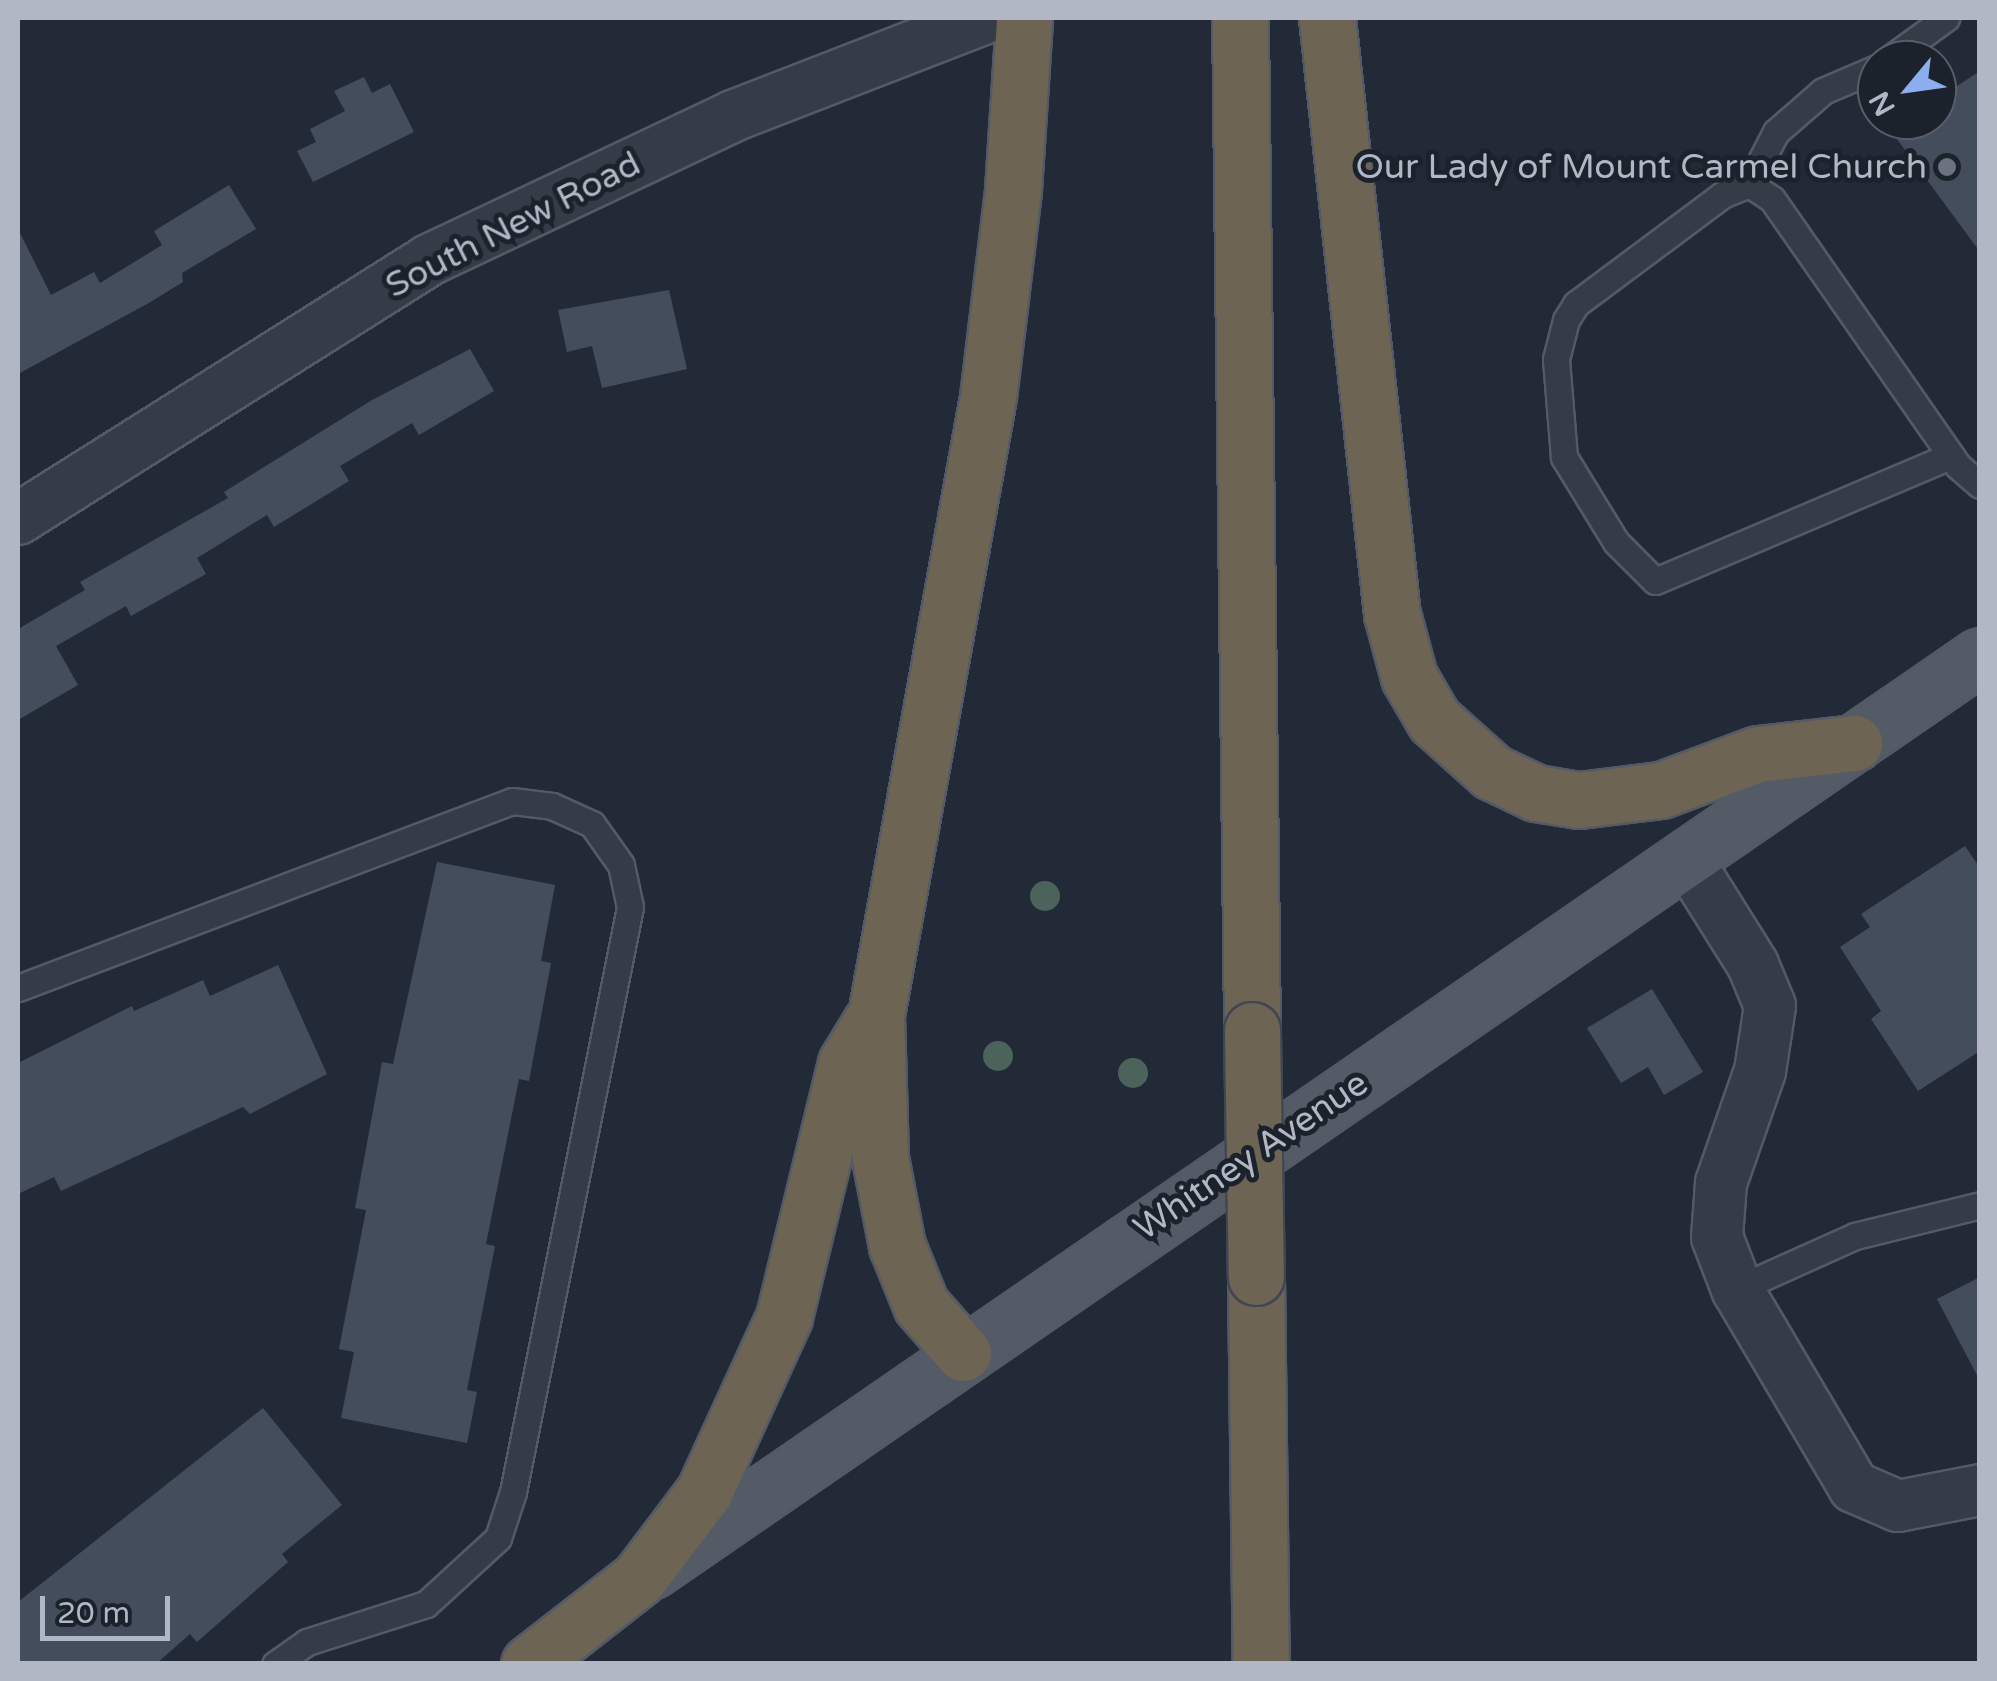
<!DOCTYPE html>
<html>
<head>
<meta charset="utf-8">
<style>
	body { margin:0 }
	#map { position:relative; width:1997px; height:1681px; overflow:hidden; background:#232a37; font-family:"Varela Round",sans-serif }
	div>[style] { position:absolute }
	.building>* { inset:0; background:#444d5b }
	.roads { filter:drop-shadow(2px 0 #545a65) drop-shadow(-2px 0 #545a65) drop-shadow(0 2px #545a65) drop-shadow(0 -2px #545a65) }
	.lane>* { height:25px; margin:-12.5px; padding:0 12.5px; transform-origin:12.5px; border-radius:12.5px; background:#363c47 }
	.street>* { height:50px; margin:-25px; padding:0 25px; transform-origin:25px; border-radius:25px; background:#363c47 }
	.primary>* { height:55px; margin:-27.5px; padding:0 27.5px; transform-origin:27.5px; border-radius:27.5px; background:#545b67 }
	.highway>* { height:55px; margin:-27.5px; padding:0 27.5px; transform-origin:27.5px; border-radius:27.5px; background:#6d6454 }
	.bridges { filter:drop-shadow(2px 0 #414752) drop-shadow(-2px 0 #414752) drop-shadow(0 2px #414752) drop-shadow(0 -2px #414752) }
	.highway-bridge>* { height:55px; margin:-27.5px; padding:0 27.5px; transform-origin:27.5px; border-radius:27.5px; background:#6d6454 }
	.trees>* { width:30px; height:30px; margin:-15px; border-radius:50%; background:#4b635a }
	.dots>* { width:28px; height:28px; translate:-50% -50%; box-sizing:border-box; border:5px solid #1c222c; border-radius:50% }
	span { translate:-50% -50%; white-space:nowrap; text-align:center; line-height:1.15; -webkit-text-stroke:10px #1c222c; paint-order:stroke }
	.poi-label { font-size:35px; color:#b1b7c4 }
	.right { translate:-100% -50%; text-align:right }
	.street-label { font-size:35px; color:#b1b7c4 }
	.frame { position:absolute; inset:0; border:20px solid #b1b7c4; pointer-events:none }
	.north { position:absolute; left:1857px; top:40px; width:100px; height:100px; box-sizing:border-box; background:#1c222c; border:2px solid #585e69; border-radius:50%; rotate:241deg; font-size:28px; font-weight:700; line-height:40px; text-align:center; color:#b1b7c4 }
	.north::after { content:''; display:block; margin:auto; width:35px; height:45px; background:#8cadee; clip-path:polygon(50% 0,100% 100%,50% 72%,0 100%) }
	.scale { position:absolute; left:40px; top:1596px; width:130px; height:45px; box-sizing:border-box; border:5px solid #b1b7c4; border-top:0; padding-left:12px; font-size:30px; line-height:35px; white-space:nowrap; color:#b1b7c4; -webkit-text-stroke:8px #1c222c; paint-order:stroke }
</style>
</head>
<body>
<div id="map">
	<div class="building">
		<i style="clip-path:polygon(1980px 71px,1980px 252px,1883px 120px,1937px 120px,1937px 99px)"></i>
		<i style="clip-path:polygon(364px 77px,372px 93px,390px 84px,414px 132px,313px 182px,297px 151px,316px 142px,310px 129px,345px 111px,334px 91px)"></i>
		<i style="clip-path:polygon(229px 185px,256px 229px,182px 273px,183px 282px,147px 304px,18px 374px,18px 229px,51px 295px,94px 272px,100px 283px,162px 245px,154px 231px)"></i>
		<i style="clip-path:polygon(669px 290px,687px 369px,602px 388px,592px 346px,567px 352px,558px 310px)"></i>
		<i style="clip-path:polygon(470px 349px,494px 391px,419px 435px,412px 423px,340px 466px,349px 481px,274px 527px,267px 515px,197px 558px,206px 574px,131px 616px,126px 606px,56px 646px,78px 685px,18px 720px,18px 629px,85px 590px,80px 582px,228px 498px,224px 492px,372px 400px)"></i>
		<i style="clip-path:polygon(1965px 846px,1980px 868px,1980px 1051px,1918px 1091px,1871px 1019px,1881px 1011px,1840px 947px,1870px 927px,1861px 914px)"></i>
		<i style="clip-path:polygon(437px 862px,555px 885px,541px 961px,551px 963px,529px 1081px,519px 1079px,486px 1244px,495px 1246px,467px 1390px,477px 1392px,467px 1443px,341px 1418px,354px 1352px,339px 1349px,366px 1210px,355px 1208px,382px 1062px,393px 1064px)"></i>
		<i style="clip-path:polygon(278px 965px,327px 1074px,250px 1114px,243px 1107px,61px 1191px,54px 1177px,18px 1194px,18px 1063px,132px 1006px,134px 1011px,203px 980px,210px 996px)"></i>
		<i style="clip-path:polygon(1652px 989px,1703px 1072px,1664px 1095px,1648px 1067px,1621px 1083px,1587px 1028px)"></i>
		<i style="clip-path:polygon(1980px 1277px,1980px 1381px,1937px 1299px)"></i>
		<i style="clip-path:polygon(263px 1408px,342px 1505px,282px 1554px,288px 1562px,197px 1642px,190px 1634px,156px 1664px,18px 1664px,18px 1602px)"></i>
	</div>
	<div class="roads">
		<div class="lane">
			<i style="left:1888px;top:60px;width:72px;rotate:-35.9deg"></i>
			<i style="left:1749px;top:184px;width:59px;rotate:-62.6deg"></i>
			<i style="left:1776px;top:132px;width:62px;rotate:-41.1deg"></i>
			<i style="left:1823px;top:91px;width:59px;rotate:-23.1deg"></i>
			<i style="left:1950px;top:456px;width:320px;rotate:157deg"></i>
			<i style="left:1655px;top:581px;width:55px;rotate:-135deg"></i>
			<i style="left:1616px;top:542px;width:100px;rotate:-121.5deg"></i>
			<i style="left:1564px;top:457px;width:98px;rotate:-94.7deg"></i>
			<i style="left:1556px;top:359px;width:40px;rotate:-75.6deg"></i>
			<i style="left:1566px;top:320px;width:19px;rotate:-58deg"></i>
			<i style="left:1576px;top:304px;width:182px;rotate:-36.7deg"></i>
			<i style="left:1722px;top:195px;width:29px;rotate:-22deg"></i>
			<i style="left:1749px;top:184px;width:27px;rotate:33deg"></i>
			<i style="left:1772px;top:199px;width:325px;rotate:55.1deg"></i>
			<i style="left:1958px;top:466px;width:29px;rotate:41deg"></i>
			<i style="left:18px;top:988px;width:528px;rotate:-20.73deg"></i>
			<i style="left:512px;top:801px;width:40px;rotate:7.1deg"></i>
			<i style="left:552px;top:806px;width:44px;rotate:24.2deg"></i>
			<i style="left:592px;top:824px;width:50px;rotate:54.7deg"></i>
			<i style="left:621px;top:865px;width:43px;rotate:77.9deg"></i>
			<i style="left:630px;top:907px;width:597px;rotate:101.31deg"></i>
			<i style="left:513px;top:1492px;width:48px;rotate:108.1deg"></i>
			<i style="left:498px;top:1538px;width:98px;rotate:137.5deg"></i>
			<i style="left:426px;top:1604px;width:125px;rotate:162.3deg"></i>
			<i style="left:307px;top:1642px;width:39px;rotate:145deg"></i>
			<i style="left:1737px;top:1289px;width:129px;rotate:-24.2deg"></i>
			<i style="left:1855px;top:1236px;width:129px;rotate:-13.9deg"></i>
		</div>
		<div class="street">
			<i style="left:18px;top:519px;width:486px;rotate:-32.2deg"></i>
			<i style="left:429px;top:260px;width:336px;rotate:-25.3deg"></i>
			<i style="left:733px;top:116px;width:271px;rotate:-21.2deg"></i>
			<i style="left:1686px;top:858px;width:126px;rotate:57.9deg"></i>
			<i style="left:1753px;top:965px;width:44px;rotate:67.5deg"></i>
			<i style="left:1770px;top:1006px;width:66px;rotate:98.7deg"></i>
			<i style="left:1760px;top:1071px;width:119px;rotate:109.2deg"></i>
			<i style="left:1721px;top:1183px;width:54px;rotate:94.2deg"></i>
			<i style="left:1717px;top:1237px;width:56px;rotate:69deg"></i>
			<i style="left:1737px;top:1289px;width:230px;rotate:59.4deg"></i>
			<i style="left:1854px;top:1487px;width:48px;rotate:23.4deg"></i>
			<i style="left:1898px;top:1506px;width:84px;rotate:-11deg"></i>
		</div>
		<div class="primary">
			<i style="left:652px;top:1570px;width:1612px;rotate:-34.54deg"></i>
		</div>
		<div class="highway">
			<i style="left:1240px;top:18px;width:1012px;rotate:89.32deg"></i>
			<i style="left:1327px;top:18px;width:600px;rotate:83.78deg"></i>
			<i style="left:1392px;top:614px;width:65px;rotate:74.9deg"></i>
			<i style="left:1409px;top:677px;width:50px;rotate:59.8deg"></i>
			<i style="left:1434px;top:720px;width:78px;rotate:41.9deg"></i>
			<i style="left:1492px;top:772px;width:49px;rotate:25.5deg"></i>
			<i style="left:1536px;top:793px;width:44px;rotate:9.2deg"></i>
			<i style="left:1579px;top:800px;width:83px;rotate:-7deg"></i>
			<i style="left:1661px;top:790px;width:103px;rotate:-20.4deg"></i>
			<i style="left:1758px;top:754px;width:97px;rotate:-6.5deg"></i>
			<i style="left:1256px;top:1277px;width:387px;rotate:89.3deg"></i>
			<i style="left:963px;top:1353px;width:64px;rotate:-131.2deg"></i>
			<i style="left:921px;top:1305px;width:64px;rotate:-112.1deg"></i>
			<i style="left:897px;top:1246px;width:90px;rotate:-100.9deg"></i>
			<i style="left:880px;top:1158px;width:143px;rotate:-91.6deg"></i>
			<i style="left:876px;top:1015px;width:628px;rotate:-79.73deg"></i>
			<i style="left:988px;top:397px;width:209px;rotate:-83.1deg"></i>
			<i style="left:1013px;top:190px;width:172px;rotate:-86.3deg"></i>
			<i style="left:529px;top:1664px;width:140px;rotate:-38deg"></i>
			<i style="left:639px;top:1578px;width:108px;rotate:-52.9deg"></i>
			<i style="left:704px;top:1492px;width:192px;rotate:-65.4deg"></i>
			<i style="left:784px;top:1317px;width:261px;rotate:-76.3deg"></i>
			<i style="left:846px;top:1063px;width:48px;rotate:-58.6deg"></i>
		</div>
	</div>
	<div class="bridges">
		<div class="highway-bridge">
			<i style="left:1252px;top:1030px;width:247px;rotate:89.1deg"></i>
		</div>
	</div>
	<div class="trees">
		<i style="left:1045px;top:896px"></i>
		<i style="left:998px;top:1056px"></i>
		<i style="left:1133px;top:1073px"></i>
	</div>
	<div class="dots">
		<i style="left:1947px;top:167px;background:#6b7280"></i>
	</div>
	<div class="poi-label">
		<span class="right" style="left:1927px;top:167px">Our Lady of Mount Carmel Church</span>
	</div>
	<div class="street-label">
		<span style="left:513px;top:225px;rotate:-27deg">South New Road</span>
		<span style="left:1251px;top:1156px;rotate:-34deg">Whitney Avenue</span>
	</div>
	<div class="frame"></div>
	<div class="north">N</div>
	<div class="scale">20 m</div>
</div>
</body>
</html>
